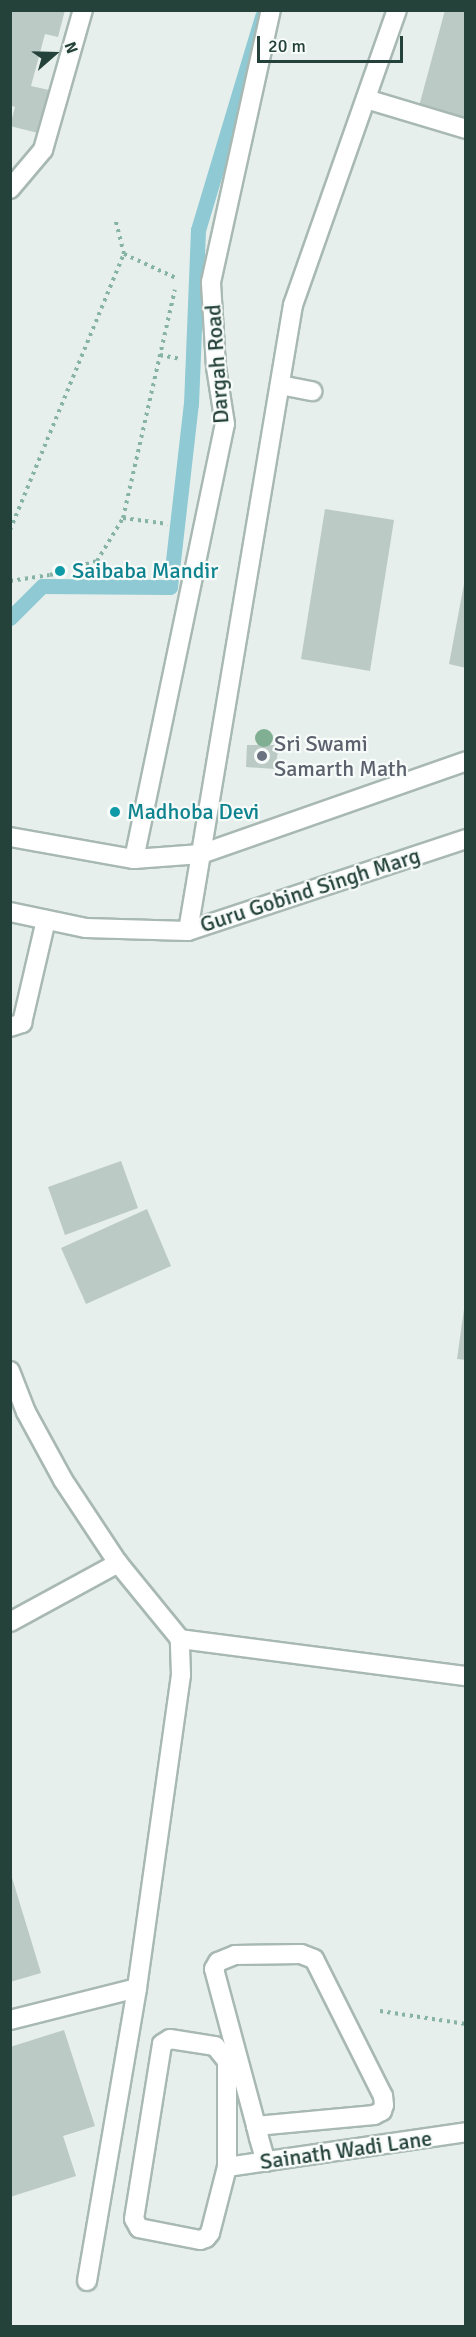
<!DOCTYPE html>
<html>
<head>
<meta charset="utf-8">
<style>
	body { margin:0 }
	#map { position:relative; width:476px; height:2337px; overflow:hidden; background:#e6efeb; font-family:Signika,sans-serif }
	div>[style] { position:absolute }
	.stream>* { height:15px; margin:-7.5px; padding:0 7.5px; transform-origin:7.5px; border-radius:7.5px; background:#8ec9d4 }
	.building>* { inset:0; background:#bbcac4 }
	.path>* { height:4px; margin-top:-2px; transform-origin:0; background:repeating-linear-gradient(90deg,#86b3a5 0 3px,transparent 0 7.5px) }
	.roads { filter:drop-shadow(2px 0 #a8b8b2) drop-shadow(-2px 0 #a8b8b2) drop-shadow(0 2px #a8b8b2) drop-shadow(0 -2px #a8b8b2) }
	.lane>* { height:18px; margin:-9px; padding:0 9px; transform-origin:9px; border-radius:9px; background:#fff }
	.street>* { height:18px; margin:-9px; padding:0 9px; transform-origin:9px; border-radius:9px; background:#fff }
	.secondary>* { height:18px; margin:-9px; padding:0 9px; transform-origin:9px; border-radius:9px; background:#fff }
	.trees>* { width:18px; height:18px; margin:-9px; border-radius:50%; background:#80af93 }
	.dots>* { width:16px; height:16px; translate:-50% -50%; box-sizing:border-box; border:3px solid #f7fbf9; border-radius:50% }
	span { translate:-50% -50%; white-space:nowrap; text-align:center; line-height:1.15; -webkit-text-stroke:4.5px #f7fbf9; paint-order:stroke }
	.street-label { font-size:22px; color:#24423a }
	.culture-label { font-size:22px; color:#0d838f }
	.left { translate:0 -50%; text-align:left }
	.worship-label { font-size:22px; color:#5b616d }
	.frame { position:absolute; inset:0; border:12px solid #24423a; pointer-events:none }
	.north { position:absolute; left:24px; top:24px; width:60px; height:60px; -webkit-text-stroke:4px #f7fbf9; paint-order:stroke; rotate:70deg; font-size:16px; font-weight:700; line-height:24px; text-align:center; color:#24423a }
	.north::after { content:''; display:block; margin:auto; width:21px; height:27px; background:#24423a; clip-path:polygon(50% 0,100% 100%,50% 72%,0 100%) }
	.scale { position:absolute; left:257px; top:36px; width:146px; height:27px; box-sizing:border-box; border:3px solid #24423a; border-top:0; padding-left:8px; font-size:18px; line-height:21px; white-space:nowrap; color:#24423a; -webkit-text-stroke:4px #f7fbf9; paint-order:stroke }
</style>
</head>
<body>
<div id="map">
	<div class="stream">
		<i style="left:10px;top:618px;width:45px;rotate:-45deg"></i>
		<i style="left:42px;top:586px;width:128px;rotate:0.4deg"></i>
		<i style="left:170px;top:587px;width:184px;rotate:-83.5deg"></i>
		<i style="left:191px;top:404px;width:174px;rotate:-87.7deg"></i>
		<i style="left:198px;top:230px;width:223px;rotate:-73.3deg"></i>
	</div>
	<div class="building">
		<i style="clip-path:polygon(10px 10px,65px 10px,58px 37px,45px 34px,31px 86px,49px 90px,38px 133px,10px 126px,15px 107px,10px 105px)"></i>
		<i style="clip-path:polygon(445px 10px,466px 10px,466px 122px,418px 110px)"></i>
		<i style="clip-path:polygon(325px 509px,394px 520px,370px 671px,301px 659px)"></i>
		<i style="clip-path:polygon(464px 584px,466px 584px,466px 668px,449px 664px)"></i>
		<i style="clip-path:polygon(247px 745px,279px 745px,275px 769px,246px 767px)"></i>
		<i style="clip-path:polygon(121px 1161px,138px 1208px,65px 1235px,48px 1187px)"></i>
		<i style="clip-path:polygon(147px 1209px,171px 1266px,86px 1304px,61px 1248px)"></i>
		<i style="clip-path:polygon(464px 1309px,466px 1309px,466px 1360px,457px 1359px)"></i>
		<i style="clip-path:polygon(10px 1871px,41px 1973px,10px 1982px)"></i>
		<i style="clip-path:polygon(64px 2030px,95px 2126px,63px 2136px,76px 2176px,10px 2197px,10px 2047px)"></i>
	</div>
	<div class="path">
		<i style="left:124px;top:254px;width:57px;rotate:24.8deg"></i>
		<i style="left:160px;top:355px;width:20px;rotate:11deg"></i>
		<i style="left:123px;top:518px;width:234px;rotate:-77.2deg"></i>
		<i style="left:10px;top:530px;width:299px;rotate:-67.6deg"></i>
		<i style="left:124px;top:254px;width:34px;rotate:-104deg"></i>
		<i style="left:10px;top:581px;width:40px;rotate:-8.5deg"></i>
		<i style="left:50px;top:575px;width:49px;rotate:-16.6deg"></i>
		<i style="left:97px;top:561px;width:50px;rotate:-58.8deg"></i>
		<i style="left:123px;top:518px;width:45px;rotate:7.6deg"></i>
		<i style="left:380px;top:2011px;width:87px;rotate:8.6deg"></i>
	</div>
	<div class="roads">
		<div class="lane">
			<i style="left:10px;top:1622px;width:123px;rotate:-28.6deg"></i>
			<i style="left:10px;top:2020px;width:131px;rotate:-14.1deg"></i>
			<i style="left:87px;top:2281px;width:297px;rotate:-80.3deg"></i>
			<i style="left:137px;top:1988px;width:316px;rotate:-82deg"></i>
			<i style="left:181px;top:1675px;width:36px;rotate:-92deg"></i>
		</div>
		<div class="street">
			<i style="left:366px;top:99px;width:104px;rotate:16.7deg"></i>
			<i style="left:10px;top:189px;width:51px;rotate:-49.8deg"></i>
			<i style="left:43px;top:150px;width:146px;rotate:-74.1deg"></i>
			<i style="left:280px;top:385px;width:33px;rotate:11deg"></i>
			<i style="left:134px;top:859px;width:444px;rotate:-78.2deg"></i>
			<i style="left:225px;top:424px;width:58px;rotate:-99deg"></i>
			<i style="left:216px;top:367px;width:85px;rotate:-93.4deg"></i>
			<i style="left:211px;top:282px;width:279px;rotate:-77.6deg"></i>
			<i style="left:188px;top:931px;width:635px;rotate:-80.48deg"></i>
			<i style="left:293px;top:305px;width:313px;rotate:-70.6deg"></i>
			<i style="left:10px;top:1027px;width:13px;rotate:-18deg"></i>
			<i style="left:22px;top:1023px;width:106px;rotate:-76.9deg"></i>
			<i style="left:10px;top:1371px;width:44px;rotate:68.7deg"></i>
			<i style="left:26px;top:1412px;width:77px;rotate:61.4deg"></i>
			<i style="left:63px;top:1480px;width:100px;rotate:56.5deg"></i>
			<i style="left:118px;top:1563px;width:98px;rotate:50.8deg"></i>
			<i style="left:180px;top:1639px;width:288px;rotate:7.4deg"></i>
			<i style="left:170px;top:2039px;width:46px;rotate:8.8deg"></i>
			<i style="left:215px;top:2046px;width:19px;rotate:51deg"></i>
			<i style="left:227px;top:2061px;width:106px;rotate:90deg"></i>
			<i style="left:227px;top:2167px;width:68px;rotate:104.4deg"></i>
			<i style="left:210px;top:2233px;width:6px;rotate:129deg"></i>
			<i style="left:206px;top:2238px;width:6px;rotate:162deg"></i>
			<i style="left:200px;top:2240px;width:62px;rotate:-168.9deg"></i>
			<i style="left:139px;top:2228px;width:10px;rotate:-119deg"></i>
			<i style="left:134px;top:2219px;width:177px;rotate:-80.9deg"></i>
			<i style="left:162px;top:2044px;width:9px;rotate:-32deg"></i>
			<i style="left:256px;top:2126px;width:119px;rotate:-5.3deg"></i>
			<i style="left:374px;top:2115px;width:9px;rotate:-27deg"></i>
			<i style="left:382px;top:2111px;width:6px;rotate:-72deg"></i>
			<i style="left:384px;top:2105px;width:9px;rotate:-96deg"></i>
			<i style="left:383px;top:2096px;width:153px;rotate:-116.7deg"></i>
			<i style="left:314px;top:1959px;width:14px;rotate:-159deg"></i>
			<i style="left:301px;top:1954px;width:66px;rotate:179.1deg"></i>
			<i style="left:235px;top:1955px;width:18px;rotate:158deg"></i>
			<i style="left:218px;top:1962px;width:8px;rotate:120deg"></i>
			<i style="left:214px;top:1969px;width:163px;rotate:75deg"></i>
			<i style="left:256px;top:2126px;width:12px;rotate:76deg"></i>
			<i style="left:259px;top:2138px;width:25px;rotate:74deg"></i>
			<i style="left:227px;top:2167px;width:242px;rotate:-8.3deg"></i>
		</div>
		<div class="secondary">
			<i style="left:10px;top:837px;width:126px;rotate:10.1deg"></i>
			<i style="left:134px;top:859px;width:67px;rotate:-4.3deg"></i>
			<i style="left:201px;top:854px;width:281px;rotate:-19.3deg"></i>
			<i style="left:10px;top:912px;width:78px;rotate:11.9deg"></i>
			<i style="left:86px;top:928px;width:102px;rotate:1.7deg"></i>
			<i style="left:188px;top:931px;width:293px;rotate:-18.3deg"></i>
		</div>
	</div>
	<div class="trees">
		<i style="left:264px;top:738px"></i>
	</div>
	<div class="dots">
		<i style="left:60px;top:571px;background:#0f9aa8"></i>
		<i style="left:262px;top:756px;background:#6b7280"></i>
		<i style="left:115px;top:812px;background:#0f9aa8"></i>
	</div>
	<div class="street-label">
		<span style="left:217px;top:364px;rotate:-94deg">Dargah Road</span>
		<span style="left:310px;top:890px;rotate:-18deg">Guru Gobind Singh Marg</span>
		<span style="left:346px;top:2150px;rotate:-8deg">Sainath Wadi Lane</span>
	</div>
	<div class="culture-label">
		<span class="left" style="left:72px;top:571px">Saibaba Mandir</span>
		<span class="left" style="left:127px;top:812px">Madhoba Devi</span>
	</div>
	<div class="worship-label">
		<span class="left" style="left:274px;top:756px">Sri Swami<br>Samarth Math</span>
	</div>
	<div class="frame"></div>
	<div class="north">N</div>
	<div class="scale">20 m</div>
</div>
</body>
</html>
